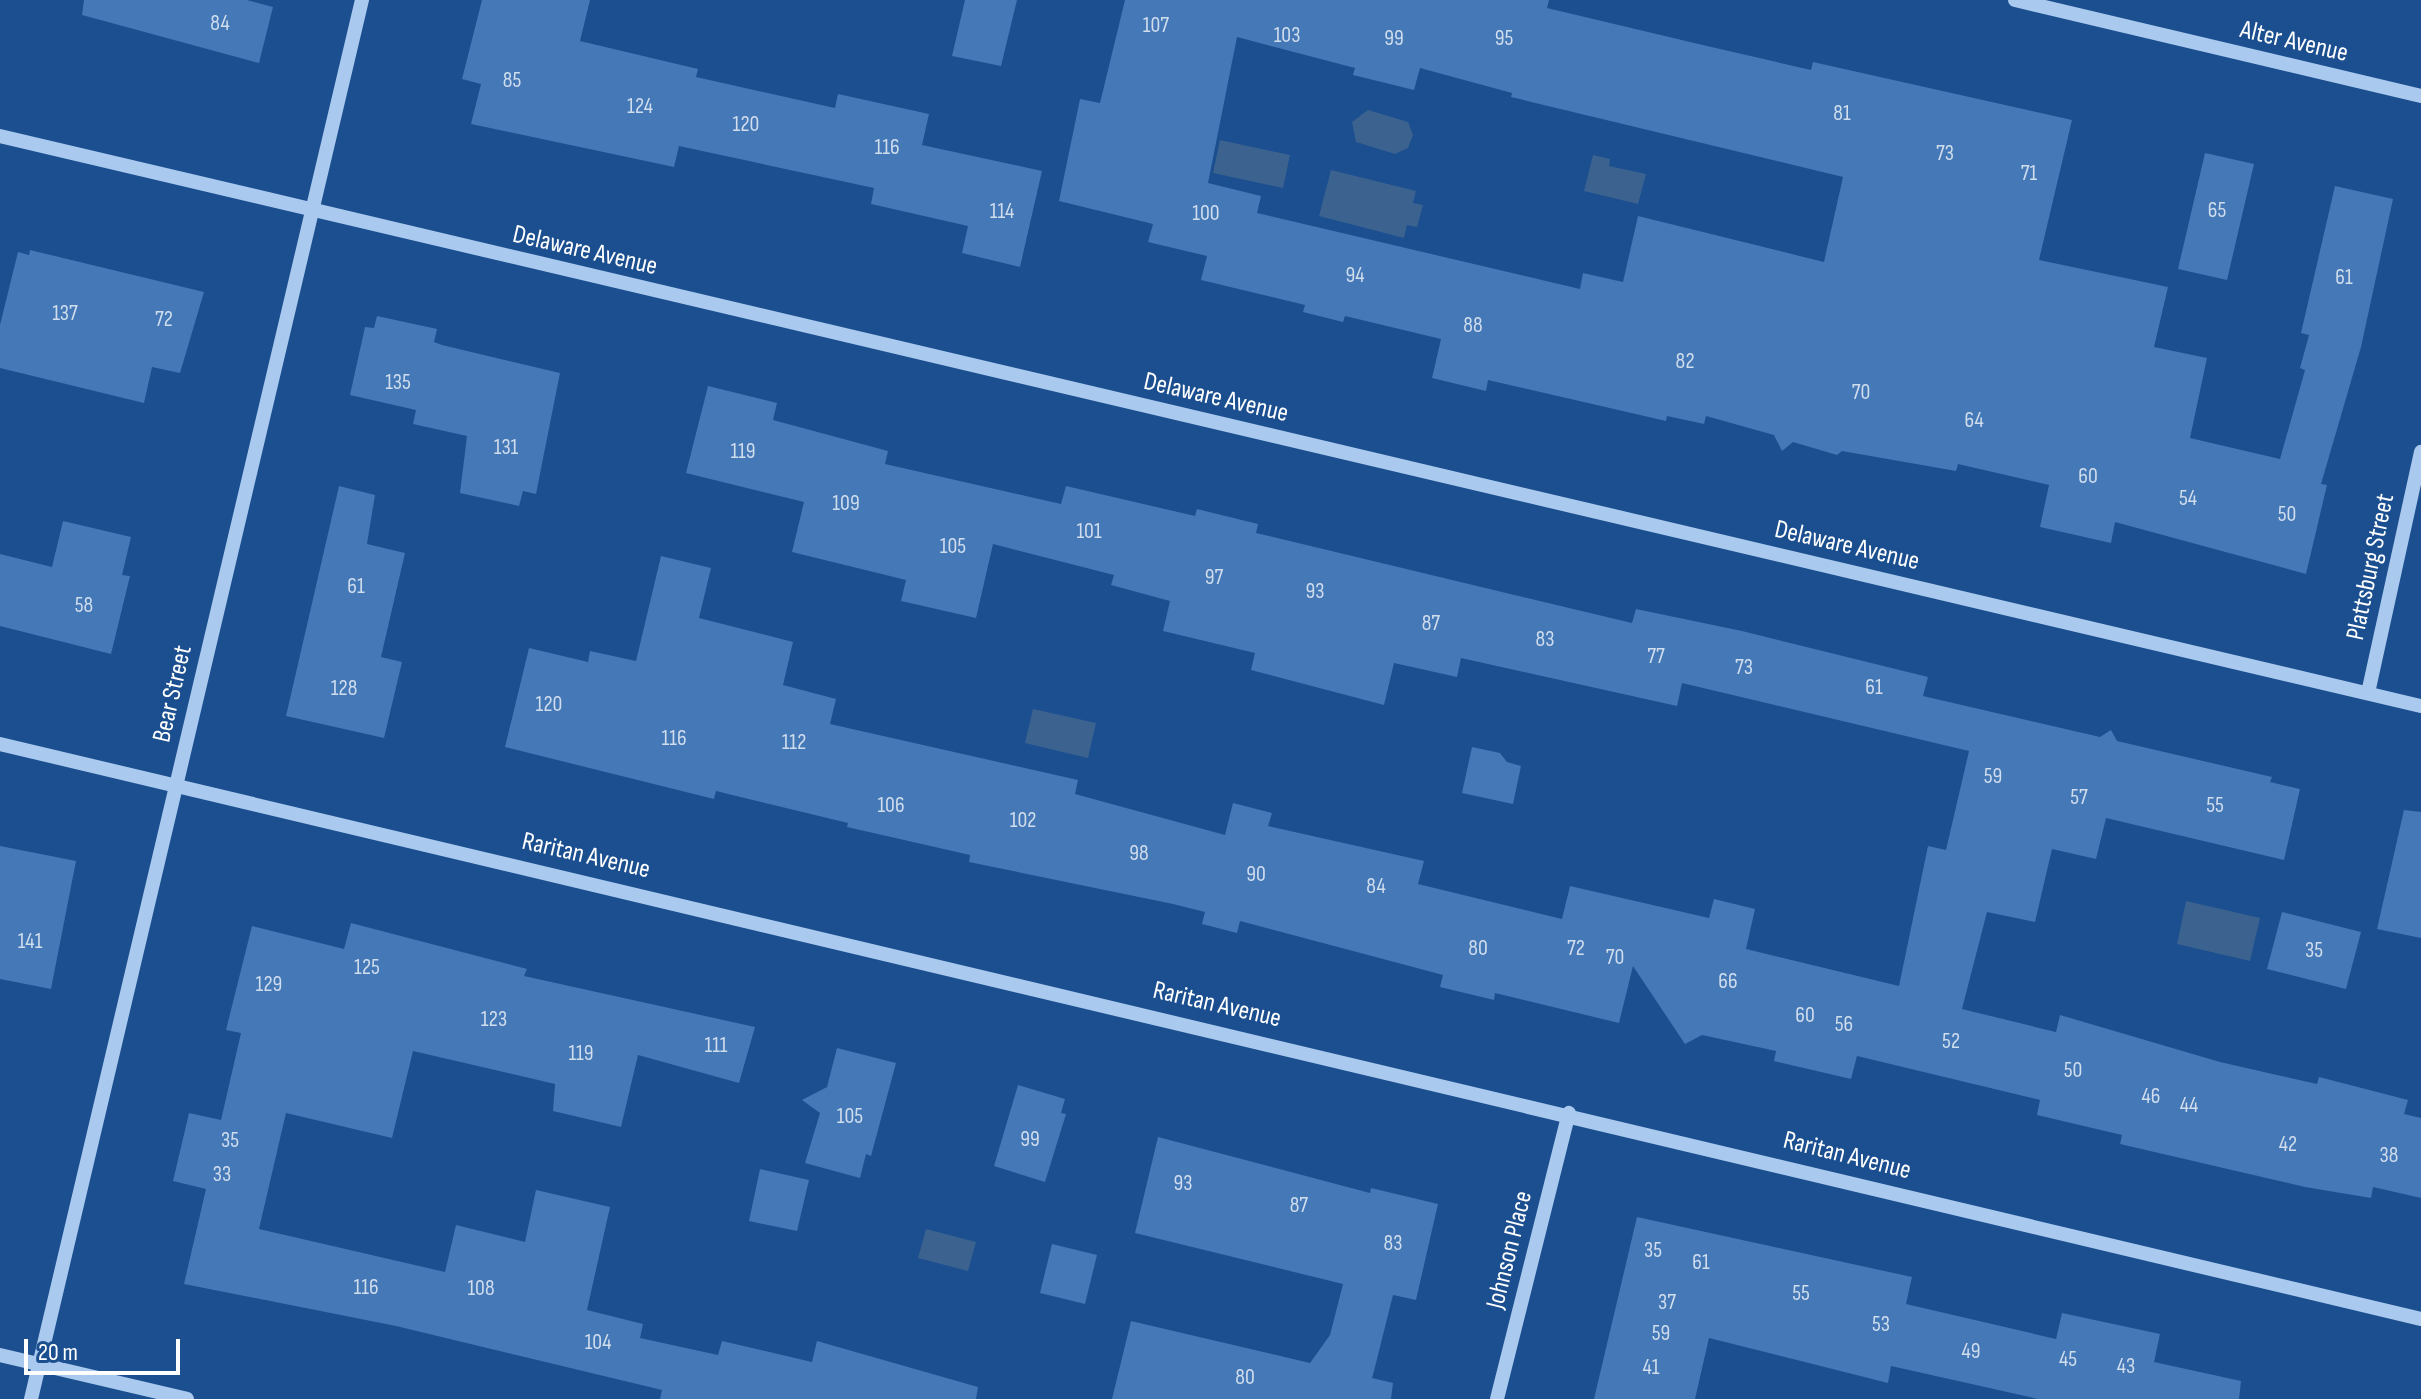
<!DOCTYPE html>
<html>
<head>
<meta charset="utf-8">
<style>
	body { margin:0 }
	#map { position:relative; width:2421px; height:1399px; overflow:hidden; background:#1b4f8f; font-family:"Sofia Sans Condensed",sans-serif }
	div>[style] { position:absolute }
	.water>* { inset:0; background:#3c6290 }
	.building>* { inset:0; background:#4478b7 }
	.minor>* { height:14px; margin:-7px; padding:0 7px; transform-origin:7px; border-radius:7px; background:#a9c9ee }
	span { translate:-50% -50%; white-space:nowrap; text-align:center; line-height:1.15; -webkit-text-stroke:6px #1b4f8f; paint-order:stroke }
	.number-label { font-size:22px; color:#d0dded }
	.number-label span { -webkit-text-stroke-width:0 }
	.street-label { font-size:26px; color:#fff }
	.scale { position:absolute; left:24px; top:1339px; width:156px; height:36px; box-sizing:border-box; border:4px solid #fff; border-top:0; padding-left:10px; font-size:24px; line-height:28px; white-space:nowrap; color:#fff; -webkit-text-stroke:6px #1b4f8f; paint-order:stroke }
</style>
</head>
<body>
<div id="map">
	<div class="water">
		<i style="clip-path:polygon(1368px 110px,1408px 122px,1413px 135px,1408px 148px,1395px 154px,1356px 142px,1352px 122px)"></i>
		<i style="clip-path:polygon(1220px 140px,1290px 155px,1283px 188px,1213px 173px)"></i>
		<i style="clip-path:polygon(1593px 155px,1610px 159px,1609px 166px,1646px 174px,1638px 204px,1584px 191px)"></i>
		<i style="clip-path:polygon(1331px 170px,1416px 191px,1413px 203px,1423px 205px,1417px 227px,1407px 225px,1404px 238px,1319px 216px)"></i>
		<i style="clip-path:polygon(1033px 709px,1096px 723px,1088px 758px,1025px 743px)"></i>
		<i style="clip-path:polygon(2186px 901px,2260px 918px,2250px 961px,2177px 944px)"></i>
		<i style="clip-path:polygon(926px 1229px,976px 1242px,968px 1271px,918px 1258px)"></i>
	</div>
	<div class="building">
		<i style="clip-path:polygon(84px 0,247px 0,273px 7px,259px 63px,82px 15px)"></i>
		<i style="clip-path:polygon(482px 0,590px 0,580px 41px,698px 69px,696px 77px,835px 108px,838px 94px,929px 114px,922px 145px,1042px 171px,1020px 267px,962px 253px,968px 226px,871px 204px,874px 188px,679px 146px,674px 167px,471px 124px,481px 84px,462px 79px)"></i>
		<i style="clip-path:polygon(965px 0,1017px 0,1001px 66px,952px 56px)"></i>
		<i style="clip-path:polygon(evenodd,1125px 0,1549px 0,1547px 8px,1707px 46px,1811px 70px,1813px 62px,2072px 120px,2039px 260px,2168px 287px,2154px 347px,2207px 358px,2190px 438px,2280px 459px,2305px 370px,2300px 368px,2309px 335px,2301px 333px,2335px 186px,2393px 199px,2361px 347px,2321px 484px,2327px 485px,2306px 574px,2115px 522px,2111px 543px,2040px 527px,2049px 485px,1958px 464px,1956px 471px,1842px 451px,1837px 455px,1793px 442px,1782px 451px,1774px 435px,1706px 416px,1704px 424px,1667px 416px,1666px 421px,1488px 380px,1486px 391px,1432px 378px,1441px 339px,1345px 316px,1343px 322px,1303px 312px,1305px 305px,1201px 280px,1207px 256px,1148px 242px,1153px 224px,1059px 201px,1080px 99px,1100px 103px,1125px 0,1237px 37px,1355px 68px,1353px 75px,1414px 90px,1420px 68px,1512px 93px,1511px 97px,1843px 177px,1824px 262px,1638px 216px,1623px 282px,1583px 273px,1580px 289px,1257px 213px,1261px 196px,1208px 183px,1237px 37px)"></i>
		<i style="clip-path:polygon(2205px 153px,2254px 164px,2227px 280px,2178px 269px)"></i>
		<i style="clip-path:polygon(30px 250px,204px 292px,180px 373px,152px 367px,144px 403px,0 368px,0 325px,18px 252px,29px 255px)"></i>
		<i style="clip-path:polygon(377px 316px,437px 329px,434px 342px,442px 345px,560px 373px,536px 494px,523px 491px,519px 506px,460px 493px,467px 436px,413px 424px,416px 410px,350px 395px,365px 327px,374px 328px)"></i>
		<i style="clip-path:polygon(708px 386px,777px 403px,773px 420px,888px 451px,885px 464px,1061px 504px,1066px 486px,1195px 516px,1197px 509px,1258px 524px,1256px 533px,1632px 623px,1636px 609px,1742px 631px,1928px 677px,1923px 696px,2100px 737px,2111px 730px,2117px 741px,2272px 777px,2270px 782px,2300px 789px,2284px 860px,2106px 818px,2096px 859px,2052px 849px,2035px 922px,1987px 912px,1962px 1009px,2056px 1032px,2060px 1015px,2220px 1062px,2317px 1084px,2319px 1077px,2408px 1100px,2404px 1114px,2421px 1118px,2421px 1198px,2373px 1187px,2371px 1198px,2305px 1187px,2120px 1144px,2122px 1135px,2037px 1115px,2040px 1100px,1857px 1056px,1851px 1079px,1774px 1061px,1776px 1051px,1702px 1035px,1685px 1044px,1633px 966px,1619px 1023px,1495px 993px,1494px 1000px,1440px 987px,1443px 975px,1353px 951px,1240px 921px,1237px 933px,1202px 924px,1205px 912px,1173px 904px,969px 862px,970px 855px,847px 827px,848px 823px,716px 791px,714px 799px,505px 747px,529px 648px,588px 662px,590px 651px,636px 661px,661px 556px,711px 568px,699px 618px,793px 642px,783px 685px,836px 699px,830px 724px,1078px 780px,1075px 794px,1225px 835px,1233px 803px,1272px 813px,1268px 826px,1424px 861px,1418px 884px,1562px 919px,1570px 886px,1709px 918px,1714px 899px,1755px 909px,1746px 949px,1899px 986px,1928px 846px,1946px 850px,1969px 751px,1682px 683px,1677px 706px,1461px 658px,1457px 677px,1394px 663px,1384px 705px,1251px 670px,1255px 653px,1163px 631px,1170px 601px,1111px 585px,1114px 575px,993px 544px,976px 618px,901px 601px,906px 580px,792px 552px,804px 502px,686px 473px)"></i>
		<i style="clip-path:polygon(339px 486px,375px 495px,367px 544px,405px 553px,381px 657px,402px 662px,384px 738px,286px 716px)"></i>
		<i style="clip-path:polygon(63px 521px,131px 537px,122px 575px,130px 576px,111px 654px,0 626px,0 554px,52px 567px)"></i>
		<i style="clip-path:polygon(1472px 747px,1500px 753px,1507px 762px,1521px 766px,1513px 804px,1462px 793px)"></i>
		<i style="clip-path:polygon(2404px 810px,2421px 812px,2421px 938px,2377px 929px)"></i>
		<i style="clip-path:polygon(0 846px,76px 861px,51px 989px,0 979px)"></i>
		<i style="clip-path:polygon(2282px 912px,2361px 932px,2346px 989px,2267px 969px)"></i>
		<i style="clip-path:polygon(351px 923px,527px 969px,524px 976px,755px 1027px,739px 1083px,638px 1055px,621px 1127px,553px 1111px,555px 1084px,413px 1051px,392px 1138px,286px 1113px,259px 1229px,445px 1272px,456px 1225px,525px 1242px,536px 1190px,610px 1207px,587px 1310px,643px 1324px,640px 1338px,718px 1355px,722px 1341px,812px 1362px,817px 1341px,978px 1387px,976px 1399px,660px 1399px,662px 1390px,396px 1326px,184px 1284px,206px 1189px,173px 1181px,189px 1113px,221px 1120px,241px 1033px,226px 1030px,252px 926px,344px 949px)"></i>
		<i style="clip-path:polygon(837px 1048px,896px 1063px,871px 1156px,866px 1154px,860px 1178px,805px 1163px,820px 1113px,802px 1100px,827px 1087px)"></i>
		<i style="clip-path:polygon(1018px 1085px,1065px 1099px,1061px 1113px,1066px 1114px,1045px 1182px,994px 1166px)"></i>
		<i style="clip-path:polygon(1158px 1137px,1370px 1193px,1371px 1188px,1438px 1204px,1416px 1300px,1393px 1295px,1374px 1371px,1372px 1378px,1393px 1383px,1391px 1399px,1112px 1399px,1131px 1321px,1310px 1363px,1330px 1335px,1343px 1284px,1135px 1233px)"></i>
		<i style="clip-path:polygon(760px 1169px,809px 1180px,797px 1231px,749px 1221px)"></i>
		<i style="clip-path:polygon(1637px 1217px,1912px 1277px,1906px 1304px,2056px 1339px,2062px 1313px,2160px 1334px,2154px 1362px,2241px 1381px,2239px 1399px,2038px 1399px,1891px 1366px,1888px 1383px,1709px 1338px,1695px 1399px,1594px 1399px)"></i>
		<i style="clip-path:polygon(1052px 1244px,1097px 1255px,1085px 1304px,1040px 1293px)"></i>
	</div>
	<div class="minor">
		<i style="left:2015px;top:0;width:417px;rotate:13.3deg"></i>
		<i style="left:0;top:136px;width:2487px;rotate:13.25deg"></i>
		<i style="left:2368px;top:693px;width:247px;rotate:-77.6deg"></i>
		<i style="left:0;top:744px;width:2488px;rotate:13.36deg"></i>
		<i style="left:0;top:1355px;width:192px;rotate:13.2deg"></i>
		<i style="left:31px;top:1399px;width:1438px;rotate:-76.69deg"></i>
		<i style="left:1497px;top:1399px;width:295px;rotate:-75.9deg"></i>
	</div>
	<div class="number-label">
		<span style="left:220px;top:24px">84</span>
		<span style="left:1156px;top:26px">107</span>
		<span style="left:1287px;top:36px">103</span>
		<span style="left:1394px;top:39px">99</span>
		<span style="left:1504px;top:39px">95</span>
		<span style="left:512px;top:81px">85</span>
		<span style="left:640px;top:107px">124</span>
		<span style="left:1842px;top:114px">81</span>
		<span style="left:746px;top:125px">120</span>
		<span style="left:887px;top:148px">116</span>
		<span style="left:1945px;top:154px">73</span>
		<span style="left:2029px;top:174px">71</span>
		<span style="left:2217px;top:211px">65</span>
		<span style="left:1002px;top:212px">114</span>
		<span style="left:1206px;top:214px">100</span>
		<span style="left:1355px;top:276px">94</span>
		<span style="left:2344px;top:278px">61</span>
		<span style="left:65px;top:314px">137</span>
		<span style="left:164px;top:320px">72</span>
		<span style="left:1473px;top:326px">88</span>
		<span style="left:1685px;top:362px">82</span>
		<span style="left:398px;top:383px">135</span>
		<span style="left:1861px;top:393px">70</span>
		<span style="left:1974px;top:421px">64</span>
		<span style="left:506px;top:448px">131</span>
		<span style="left:743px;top:452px">119</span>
		<span style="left:2088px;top:477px">60</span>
		<span style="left:2188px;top:499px">54</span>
		<span style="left:846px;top:504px">109</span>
		<span style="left:2287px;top:515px">50</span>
		<span style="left:1089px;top:532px">101</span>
		<span style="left:953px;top:547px">105</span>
		<span style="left:1214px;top:578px">97</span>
		<span style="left:356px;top:587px">61</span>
		<span style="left:1315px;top:592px">93</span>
		<span style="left:84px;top:606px">58</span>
		<span style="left:1431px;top:624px">87</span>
		<span style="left:1545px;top:640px">83</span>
		<span style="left:1656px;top:657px">77</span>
		<span style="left:1744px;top:668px">73</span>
		<span style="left:1874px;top:688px">61</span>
		<span style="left:344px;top:689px">128</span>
		<span style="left:549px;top:705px">120</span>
		<span style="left:674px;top:739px">116</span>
		<span style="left:794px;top:743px">112</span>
		<span style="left:1993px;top:777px">59</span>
		<span style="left:2079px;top:798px">57</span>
		<span style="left:891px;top:806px">106</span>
		<span style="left:2215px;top:806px">55</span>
		<span style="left:1023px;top:821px">102</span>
		<span style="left:1139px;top:854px">98</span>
		<span style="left:1256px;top:875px">90</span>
		<span style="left:1376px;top:887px">84</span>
		<span style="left:30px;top:942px">141</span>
		<span style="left:1478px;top:949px">80</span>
		<span style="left:1576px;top:949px">72</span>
		<span style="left:2314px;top:951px">35</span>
		<span style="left:1615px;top:958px">70</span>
		<span style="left:367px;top:968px">125</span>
		<span style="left:1728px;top:982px">66</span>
		<span style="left:269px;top:985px">129</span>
		<span style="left:1805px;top:1016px">60</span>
		<span style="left:494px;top:1020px">123</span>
		<span style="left:1844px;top:1025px">56</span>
		<span style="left:1951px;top:1042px">52</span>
		<span style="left:716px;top:1046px">111</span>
		<span style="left:581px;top:1054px">119</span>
		<span style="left:2073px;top:1071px">50</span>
		<span style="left:2151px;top:1097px">46</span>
		<span style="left:2189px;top:1106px">44</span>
		<span style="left:850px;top:1117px">105</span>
		<span style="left:1030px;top:1140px">99</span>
		<span style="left:230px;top:1141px">35</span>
		<span style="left:2288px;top:1145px">42</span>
		<span style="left:2389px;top:1156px">38</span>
		<span style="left:222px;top:1175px">33</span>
		<span style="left:1183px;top:1184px">93</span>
		<span style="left:1299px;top:1206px">87</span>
		<span style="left:1393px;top:1244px">83</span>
		<span style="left:1653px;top:1251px">35</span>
		<span style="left:1701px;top:1263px">61</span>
		<span style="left:366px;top:1288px">116</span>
		<span style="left:481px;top:1289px">108</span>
		<span style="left:1801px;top:1294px">55</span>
		<span style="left:1667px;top:1303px">37</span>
		<span style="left:1881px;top:1325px">53</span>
		<span style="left:1661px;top:1334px">59</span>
		<span style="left:598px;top:1343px">104</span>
		<span style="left:1971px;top:1352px">49</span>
		<span style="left:2068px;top:1360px">45</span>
		<span style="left:2126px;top:1367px">43</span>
		<span style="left:1651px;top:1368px">41</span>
		<span style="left:1245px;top:1378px">80</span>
	</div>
	<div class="street-label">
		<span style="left:2294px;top:42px;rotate:13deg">Alter Avenue</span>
		<span style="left:585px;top:251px;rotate:13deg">Delaware Avenue</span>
		<span style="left:1216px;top:398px;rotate:13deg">Delaware Avenue</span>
		<span style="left:1847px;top:546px;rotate:13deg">Delaware Avenue</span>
		<span style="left:2371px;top:567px;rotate:-78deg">Plattsburg Street</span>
		<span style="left:173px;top:694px;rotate:-77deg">Bear Street</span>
		<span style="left:586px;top:856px;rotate:13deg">Raritan Avenue</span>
		<span style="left:1217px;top:1005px;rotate:13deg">Raritan Avenue</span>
		<span style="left:1847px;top:1156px;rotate:14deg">Raritan Avenue</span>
		<span style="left:1510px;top:1250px;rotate:-76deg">Johnson Place</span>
	</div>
	<div class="scale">20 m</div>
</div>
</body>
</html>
